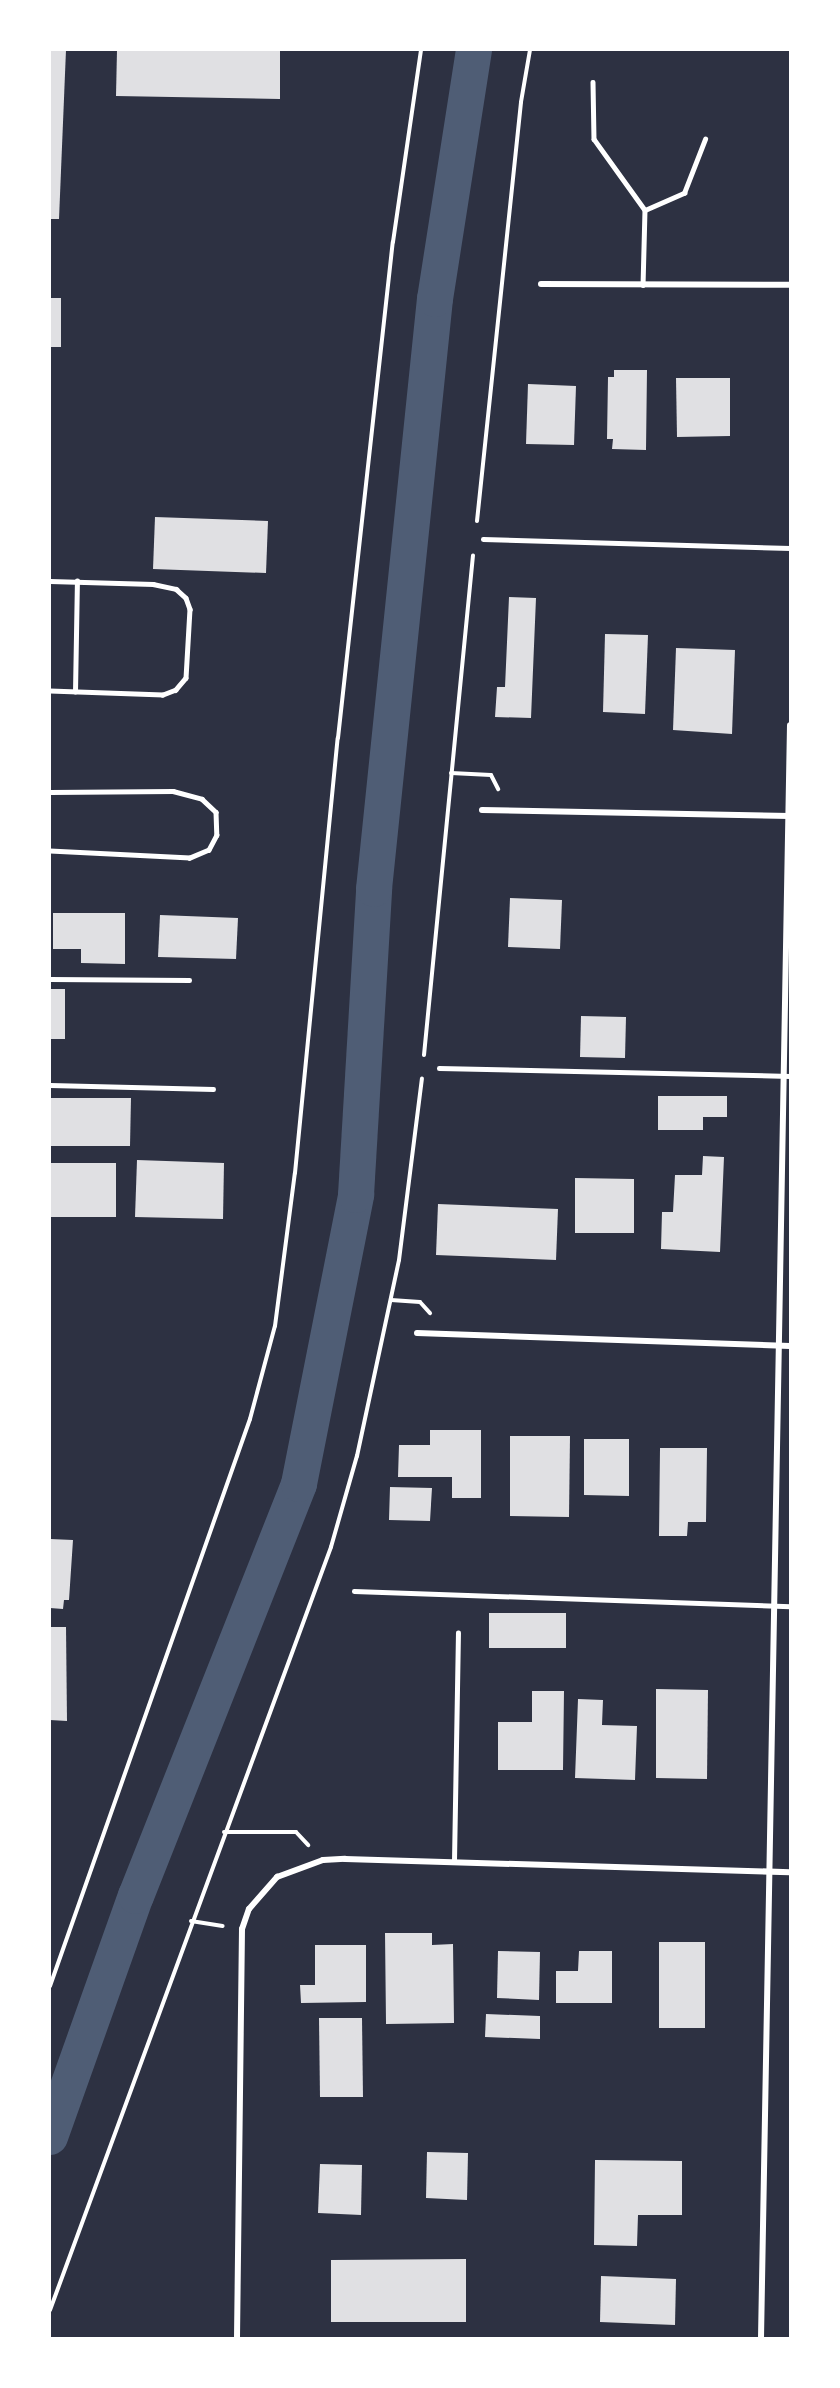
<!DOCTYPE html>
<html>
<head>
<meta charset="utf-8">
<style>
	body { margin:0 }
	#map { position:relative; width:840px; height:2388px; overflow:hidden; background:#2d3142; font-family:"Roboto Condensed",sans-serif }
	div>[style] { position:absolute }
	.canal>* { height:36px; margin:-18px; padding:0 18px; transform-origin:18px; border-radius:18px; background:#4f5d75 }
	.building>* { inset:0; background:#e0e0e3 }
	.path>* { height:4px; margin:-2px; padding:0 2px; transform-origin:2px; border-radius:2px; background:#fff }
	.service>* { height:4.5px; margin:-2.25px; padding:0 2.25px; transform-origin:2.25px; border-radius:2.25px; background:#fff }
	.minor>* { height:6px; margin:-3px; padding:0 3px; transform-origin:3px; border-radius:3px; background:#fff }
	span { translate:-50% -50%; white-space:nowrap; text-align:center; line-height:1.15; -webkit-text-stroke:5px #fff; paint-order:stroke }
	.frame { position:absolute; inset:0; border:51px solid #fff; pointer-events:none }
</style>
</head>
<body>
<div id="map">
	<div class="canal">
		<i style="left:50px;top:2137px;width:256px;rotate:-70.4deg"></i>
		<i style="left:136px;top:1896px;width:443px;rotate:-68.4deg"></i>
		<i style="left:299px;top:1484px;width:295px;rotate:-78.8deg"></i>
		<i style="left:356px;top:1195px;width:307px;rotate:-86.6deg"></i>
		<i style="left:374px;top:889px;width:593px;rotate:-84.1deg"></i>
		<i style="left:435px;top:299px;width:252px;rotate:-81.1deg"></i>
	</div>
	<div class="building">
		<i style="clip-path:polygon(50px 50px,66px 50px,59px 219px,50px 219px)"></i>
		<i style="clip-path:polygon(117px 50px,280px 50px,280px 99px,116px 96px)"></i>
		<i style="clip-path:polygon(50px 298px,61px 298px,61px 347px,50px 347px)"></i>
		<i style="clip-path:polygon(614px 370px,647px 370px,646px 450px,612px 449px,613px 439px,607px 439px,608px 377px,614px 377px)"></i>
		<i style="clip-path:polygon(676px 378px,730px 378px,730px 436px,677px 437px)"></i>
		<i style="clip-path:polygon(528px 384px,576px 386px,574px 445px,526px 444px)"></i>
		<i style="clip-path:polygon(155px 517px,268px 521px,266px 573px,153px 569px)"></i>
		<i style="clip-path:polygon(509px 597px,536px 598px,531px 718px,495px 717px,497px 687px,505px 687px)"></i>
		<i style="clip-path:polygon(605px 634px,648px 635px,645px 714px,603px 712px)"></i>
		<i style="clip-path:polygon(676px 648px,735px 650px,732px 734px,673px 730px)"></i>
		<i style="clip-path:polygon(510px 898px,562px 900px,560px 949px,508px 947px)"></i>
		<i style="clip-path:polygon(53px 913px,125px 913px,125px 964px,81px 963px,81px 949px,53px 949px)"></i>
		<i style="clip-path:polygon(160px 915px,238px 918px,236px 959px,158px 957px)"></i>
		<i style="clip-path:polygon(50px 989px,65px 989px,65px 1039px,50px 1039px)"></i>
		<i style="clip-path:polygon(581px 1016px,626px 1017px,625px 1058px,580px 1057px)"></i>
		<i style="clip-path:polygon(658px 1096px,727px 1096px,727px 1117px,703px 1117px,703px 1130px,658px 1130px)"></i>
		<i style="clip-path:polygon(50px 1098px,131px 1098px,130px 1146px,50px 1146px)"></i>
		<i style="clip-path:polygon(703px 1156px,724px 1157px,720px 1252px,661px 1249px,662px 1212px,673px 1212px,675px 1175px,702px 1175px)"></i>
		<i style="clip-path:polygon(137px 1160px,224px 1163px,223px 1219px,135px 1217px)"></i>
		<i style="clip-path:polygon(50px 1163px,116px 1163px,116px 1217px,50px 1217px)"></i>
		<i style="clip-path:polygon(575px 1178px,634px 1179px,634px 1233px,575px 1233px)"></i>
		<i style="clip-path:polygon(438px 1204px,558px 1209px,556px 1260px,436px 1255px)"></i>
		<i style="clip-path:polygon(430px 1430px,481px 1430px,481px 1498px,452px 1498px,452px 1477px,398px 1477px,399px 1445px,430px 1445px)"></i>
		<i style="clip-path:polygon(510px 1436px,570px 1436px,569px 1517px,510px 1516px)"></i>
		<i style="clip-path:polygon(584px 1439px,629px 1439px,629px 1496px,584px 1495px)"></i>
		<i style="clip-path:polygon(660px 1448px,707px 1448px,706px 1522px,688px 1522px,687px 1536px,659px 1536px)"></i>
		<i style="clip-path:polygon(390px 1487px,432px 1488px,430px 1521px,389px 1520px)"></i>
		<i style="clip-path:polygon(50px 1539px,73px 1540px,69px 1600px,64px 1600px,63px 1609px,50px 1608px)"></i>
		<i style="clip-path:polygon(489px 1613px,566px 1613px,566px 1648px,489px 1648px)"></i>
		<i style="clip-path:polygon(50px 1627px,66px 1627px,67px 1721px,50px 1720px)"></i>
		<i style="clip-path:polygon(656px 1689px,708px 1690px,707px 1779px,656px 1778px)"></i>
		<i style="clip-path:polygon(532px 1691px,564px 1691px,563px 1770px,498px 1770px,498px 1722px,532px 1722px)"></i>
		<i style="clip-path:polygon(578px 1699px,603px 1700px,602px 1725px,637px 1726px,635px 1780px,575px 1778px)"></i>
		<i style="clip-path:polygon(385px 1933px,432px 1933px,432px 1945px,453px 1944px,454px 2023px,386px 2024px)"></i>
		<i style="clip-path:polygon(659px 1942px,705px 1942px,705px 2028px,659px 2028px)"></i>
		<i style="clip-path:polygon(315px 1945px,366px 1945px,366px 2002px,301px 2003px,300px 1985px,315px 1985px)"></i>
		<i style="clip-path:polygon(498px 1951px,540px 1952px,539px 2000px,497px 1998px)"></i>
		<i style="clip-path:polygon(579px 1951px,612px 1951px,612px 2003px,556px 2003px,556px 1971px,578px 1971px)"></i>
		<i style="clip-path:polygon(486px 2014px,540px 2016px,540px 2039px,485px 2037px)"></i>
		<i style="clip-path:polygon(319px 2018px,362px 2018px,363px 2097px,320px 2097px)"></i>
		<i style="clip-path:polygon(427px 2152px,468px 2153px,467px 2200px,426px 2198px)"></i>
		<i style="clip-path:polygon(595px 2160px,682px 2161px,682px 2215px,638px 2215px,637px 2246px,594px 2245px)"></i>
		<i style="clip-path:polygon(320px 2164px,362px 2165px,361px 2215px,318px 2213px)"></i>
		<i style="clip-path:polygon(466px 2259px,466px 2322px,331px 2322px,331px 2260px)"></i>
		<i style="clip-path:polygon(601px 2276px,676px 2279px,675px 2325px,600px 2322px)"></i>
	</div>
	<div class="path">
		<i style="left:477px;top:521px;width:421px;rotate:-84deg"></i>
		<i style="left:521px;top:102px;width:53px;rotate:-80.2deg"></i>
		<i style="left:451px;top:773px;width:40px;rotate:2.9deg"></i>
		<i style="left:491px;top:775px;width:16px;rotate:63deg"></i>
		<i style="left:424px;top:1055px;width:502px;rotate:-84.4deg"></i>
		<i style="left:391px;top:1300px;width:29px;rotate:4deg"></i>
		<i style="left:420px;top:1302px;width:15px;rotate:48deg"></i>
		<i style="left:224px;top:1832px;width:72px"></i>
		<i style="left:296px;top:1832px;width:18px;rotate:47deg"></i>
		<i style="left:191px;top:1921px;width:32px;rotate:9deg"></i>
		<i style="left:50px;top:1986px;width:601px;rotate:-70.57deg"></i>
		<i style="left:250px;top:1419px;width:96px;rotate:-75deg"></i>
		<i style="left:275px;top:1326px;width:154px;rotate:-82.6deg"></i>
		<i style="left:295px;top:1173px;width:437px;rotate:-84.4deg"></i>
		<i style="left:338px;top:738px;width:499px;rotate:-83.7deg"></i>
		<i style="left:393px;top:242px;width:194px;rotate:-81.7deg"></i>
		<i style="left:50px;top:2310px;width:813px;rotate:-69.78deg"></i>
		<i style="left:331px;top:1547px;width:95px;rotate:-74.1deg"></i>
		<i style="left:357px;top:1456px;width:200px;rotate:-77.9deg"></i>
		<i style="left:399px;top:1260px;width:183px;rotate:-82.8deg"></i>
	</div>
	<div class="service">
		<i style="left:593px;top:82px;width:57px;rotate:89deg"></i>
		<i style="left:594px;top:139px;width:87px;rotate:54.3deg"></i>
		<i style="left:645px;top:210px;width:75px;rotate:91.5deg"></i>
		<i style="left:645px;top:210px;width:43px;rotate:-23.6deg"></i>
		<i style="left:684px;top:193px;width:58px;rotate:-68.7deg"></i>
		<i style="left:483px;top:539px;width:307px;rotate:1.7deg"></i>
		<i style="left:50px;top:581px;width:103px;rotate:1.7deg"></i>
		<i style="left:153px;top:584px;width:24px;rotate:12deg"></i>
		<i style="left:176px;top:589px;width:13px;rotate:42deg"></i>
		<i style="left:186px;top:598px;width:12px;rotate:70deg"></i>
		<i style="left:190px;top:609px;width:69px;rotate:93.3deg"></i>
		<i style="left:186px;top:678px;width:16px;rotate:130deg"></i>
		<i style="left:176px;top:690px;width:14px;rotate:159deg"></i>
		<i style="left:163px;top:695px;width:113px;rotate:-178deg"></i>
		<i style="left:75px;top:692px;width:111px;rotate:-89deg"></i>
		<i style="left:50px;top:792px;width:123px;rotate:-0.5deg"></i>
		<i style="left:173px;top:791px;width:30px;rotate:15deg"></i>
		<i style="left:202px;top:799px;width:19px;rotate:43deg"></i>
		<i style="left:216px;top:812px;width:23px;rotate:88deg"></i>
		<i style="left:217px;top:835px;width:17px;rotate:118deg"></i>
		<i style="left:209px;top:850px;width:21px;rotate:157deg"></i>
		<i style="left:190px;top:858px;width:140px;rotate:-177.1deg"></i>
		<i style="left:50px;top:979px;width:139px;rotate:0.4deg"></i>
		<i style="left:439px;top:1068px;width:351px;rotate:1.3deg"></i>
		<i style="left:50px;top:1085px;width:163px;rotate:1.4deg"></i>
		<i style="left:354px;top:1591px;width:436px;rotate:2deg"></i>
		<i style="left:454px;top:1861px;width:228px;rotate:-89deg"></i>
	</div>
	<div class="minor">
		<i style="left:541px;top:284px;width:249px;rotate:0.2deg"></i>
		<i style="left:482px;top:810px;width:308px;rotate:1.1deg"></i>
		<i style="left:417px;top:1333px;width:373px;rotate:2deg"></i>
		<i style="left:237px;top:2338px;width:409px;rotate:-89.3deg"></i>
		<i style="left:242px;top:1929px;width:21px;rotate:-71deg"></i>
		<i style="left:249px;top:1909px;width:43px;rotate:-48.8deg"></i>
		<i style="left:277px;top:1877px;width:49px;rotate:-20.3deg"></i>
		<i style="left:323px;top:1860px;width:22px;rotate:-3deg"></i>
		<i style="left:345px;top:1859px;width:445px;rotate:1.7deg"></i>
		<i style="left:761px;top:2338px;width:1613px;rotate:-88.97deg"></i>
	</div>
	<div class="frame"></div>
</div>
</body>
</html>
